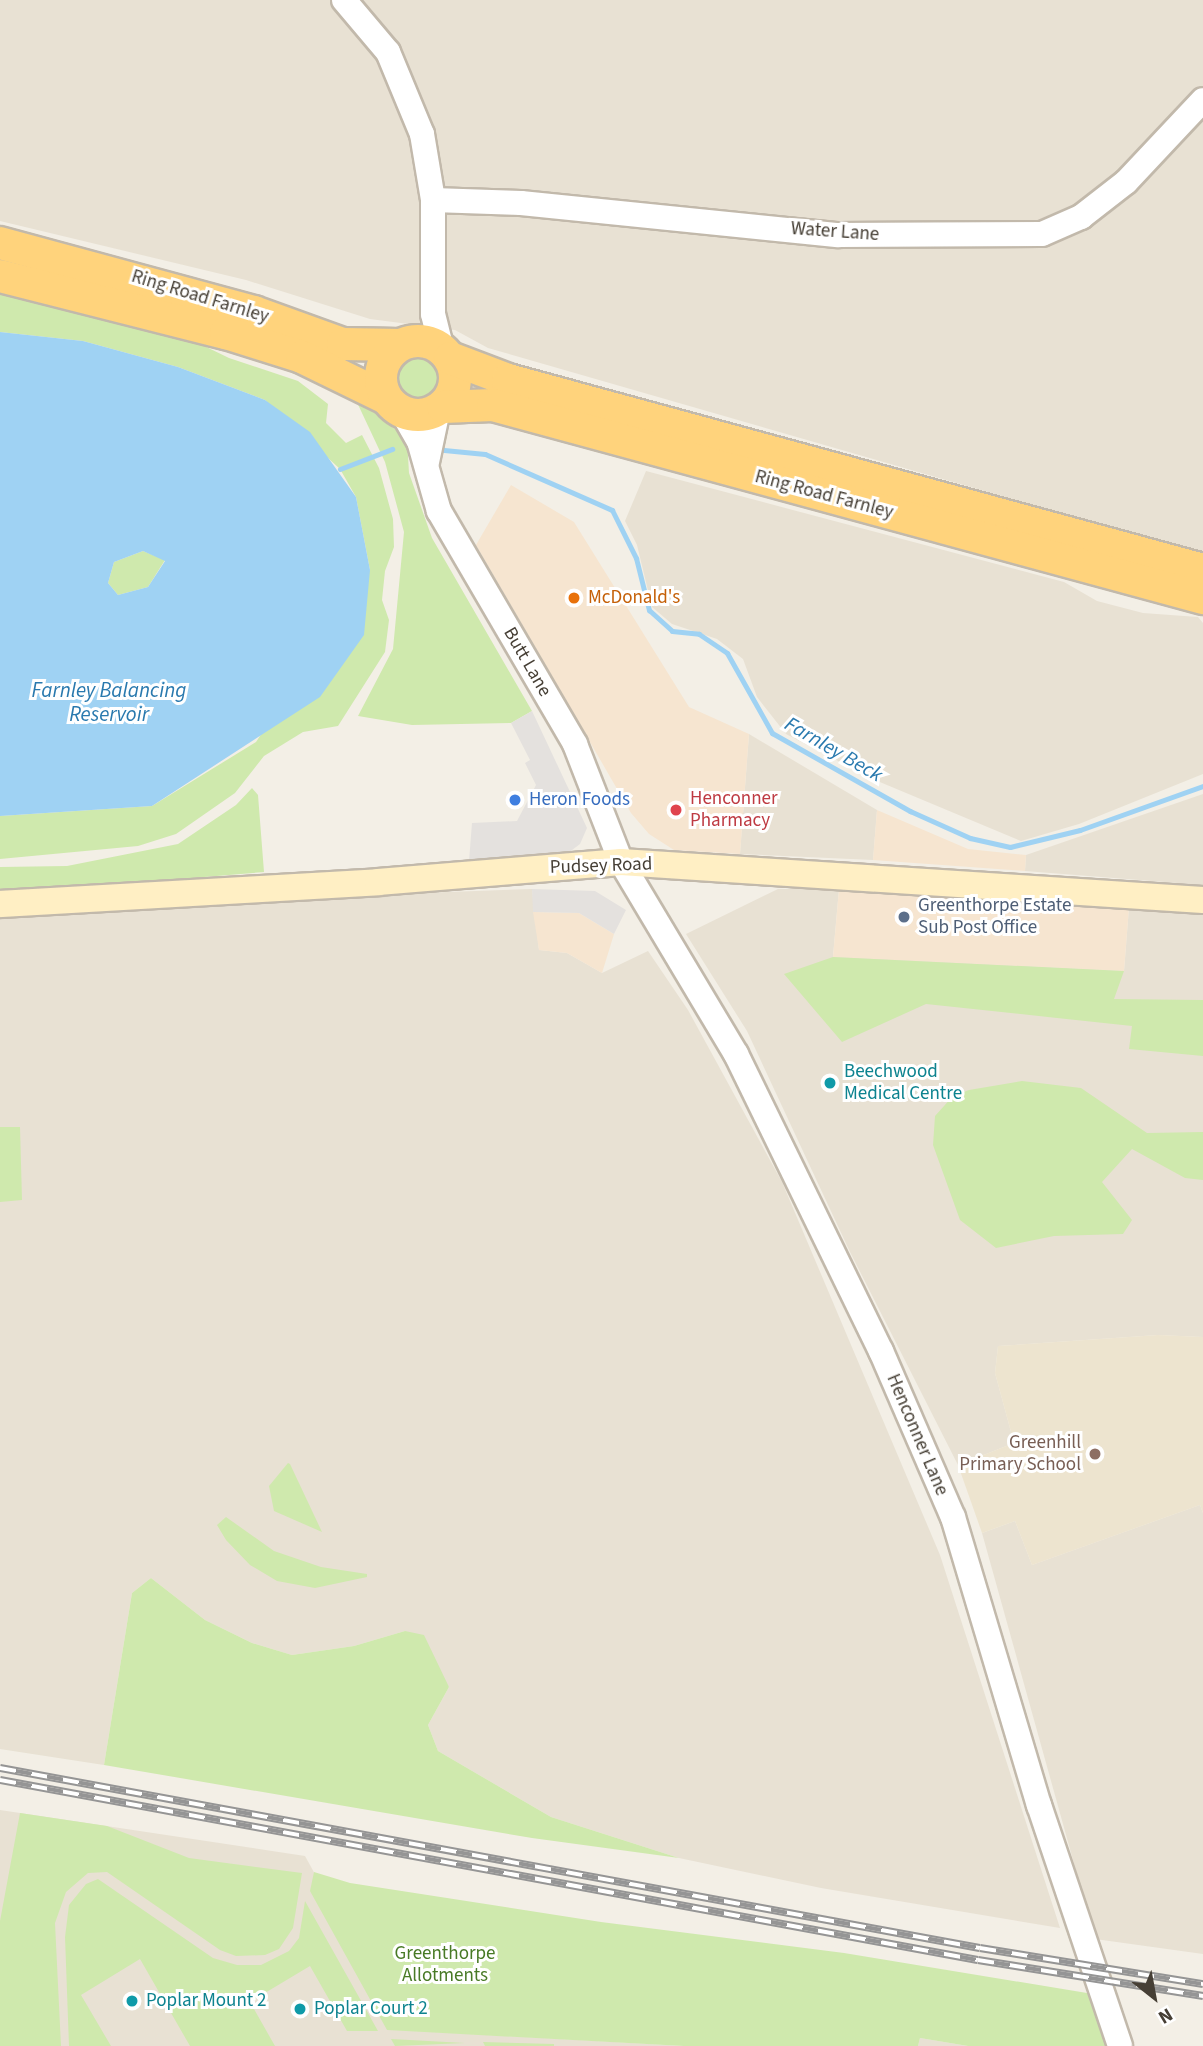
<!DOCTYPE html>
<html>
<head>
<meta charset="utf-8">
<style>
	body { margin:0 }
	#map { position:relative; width:1203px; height:2046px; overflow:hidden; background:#f3efe6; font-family:"Source Sans 3",sans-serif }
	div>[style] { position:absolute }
	.residential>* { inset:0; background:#e8e1d3 }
	.commercial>* { inset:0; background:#f6e5d0 }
	.education>* { inset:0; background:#ede4cf }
	.green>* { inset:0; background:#cfe9ad }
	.round { border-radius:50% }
	.parking>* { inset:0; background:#e4e1de }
	.water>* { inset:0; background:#9fd2f3 }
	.stream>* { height:5px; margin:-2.5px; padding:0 2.5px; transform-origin:2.5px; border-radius:2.5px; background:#9fd2f3 }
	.roads { filter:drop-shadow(2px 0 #c2b9ab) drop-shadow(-2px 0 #c2b9ab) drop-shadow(0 2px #c2b9ab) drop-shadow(0 -2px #c2b9ab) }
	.tertiary>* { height:24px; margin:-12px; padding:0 12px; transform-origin:12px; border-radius:12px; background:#fff }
	.secondary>* { height:26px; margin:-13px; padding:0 13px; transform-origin:13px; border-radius:13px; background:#ffefc4 }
	.trunk>* { height:32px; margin:-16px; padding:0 16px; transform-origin:16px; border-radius:16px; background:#ffd37c }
	.trunk>.ring { margin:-16px; padding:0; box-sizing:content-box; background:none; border:32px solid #ffd37c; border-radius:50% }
	.rail>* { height:8px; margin-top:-4px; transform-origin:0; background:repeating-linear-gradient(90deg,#fff 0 16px,#959595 0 32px); box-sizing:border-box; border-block:2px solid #959595 }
	.dots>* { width:19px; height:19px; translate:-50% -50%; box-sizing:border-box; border:4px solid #fff; border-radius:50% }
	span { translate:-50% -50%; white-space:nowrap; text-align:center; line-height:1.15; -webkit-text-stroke:6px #fff; paint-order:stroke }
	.street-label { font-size:19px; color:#463f35 }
	.food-label { font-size:19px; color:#c56008 }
	.left { translate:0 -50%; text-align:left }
	.health-label { font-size:19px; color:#be3a42 }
	.shop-label { font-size:19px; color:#366cbe }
	.service-label { font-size:19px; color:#4e5e75 }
	.culture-label { font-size:19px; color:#0d838f }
	.education-label { font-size:19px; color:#785e54 }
	.right { translate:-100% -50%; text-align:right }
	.park-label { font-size:19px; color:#487a26 }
	.water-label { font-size:21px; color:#2979ae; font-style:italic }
	.north { position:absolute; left:1119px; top:1962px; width:70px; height:70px; -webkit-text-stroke:5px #fff; paint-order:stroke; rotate:149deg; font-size:19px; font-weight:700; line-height:28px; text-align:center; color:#463f35 }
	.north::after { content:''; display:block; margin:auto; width:24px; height:32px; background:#463f35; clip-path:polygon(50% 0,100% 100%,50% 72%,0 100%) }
</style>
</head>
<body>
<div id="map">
	<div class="residential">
		<i style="clip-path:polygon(0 0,1203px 0,1203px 554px,488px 348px,455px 330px,370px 319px,246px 280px,0 221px)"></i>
		<i style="clip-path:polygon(646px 471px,1064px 582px,1097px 601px,1143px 613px,1198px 617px,1203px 623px,1203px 774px,1079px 824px,1021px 841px,875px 780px,786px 734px,757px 697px,743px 659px,717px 639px,672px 624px,652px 607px,637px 545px,625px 521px)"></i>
		<i style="clip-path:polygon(749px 734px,877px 810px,873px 860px,740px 854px)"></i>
		<i style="clip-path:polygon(1203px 794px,1203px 885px,1025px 871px,1026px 855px)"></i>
		<i style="clip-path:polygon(532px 889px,539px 950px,567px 953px,602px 973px,648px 951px,688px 1010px,782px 1182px,940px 1555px,1060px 1928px,821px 1888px,679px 1858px,551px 1817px,438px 1751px,428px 1725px,449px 1687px,405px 1631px,354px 1646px,292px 1655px,252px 1643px,205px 1620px,151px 1578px,132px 1593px,104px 1765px,0 1749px,0 916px,225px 900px)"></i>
		<i style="clip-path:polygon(778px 889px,839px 889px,833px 956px,1124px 971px,1129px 907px,1203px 913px,1203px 1337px,1158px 1335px,998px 1346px,995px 1373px,1014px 1443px,958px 1465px,850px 1252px,747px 1031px,686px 934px)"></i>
		<i style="clip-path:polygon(1200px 1505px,1203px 1513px,1203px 1954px,1095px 1939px,982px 1533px,1015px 1521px,1032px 1565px)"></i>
		<i style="clip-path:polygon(0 1810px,305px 1856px,401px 2030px,684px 2046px,0 2046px)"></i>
		<i style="clip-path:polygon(920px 2038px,968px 2046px,918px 2046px)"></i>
	</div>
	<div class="commercial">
		<i style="clip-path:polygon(511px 485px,574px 522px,689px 707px,749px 734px,740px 854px,674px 850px,649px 834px,631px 813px,476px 545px)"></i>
		<i style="clip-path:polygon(877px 810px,968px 849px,1026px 855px,1025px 871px,873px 860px)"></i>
		<i style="clip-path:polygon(839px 889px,1129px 907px,1124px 971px,833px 957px)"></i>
		<i style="clip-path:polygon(533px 912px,579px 913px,614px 934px,602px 973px,567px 953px,539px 950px)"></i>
	</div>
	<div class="education">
		<i style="clip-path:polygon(1158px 1335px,1203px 1337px,1203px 1513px,1200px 1505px,1032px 1565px,1015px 1521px,982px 1533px,958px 1465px,1014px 1443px,995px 1373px,998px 1346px)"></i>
	</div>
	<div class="green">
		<i style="clip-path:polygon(0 292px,194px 341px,229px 358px,298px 381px,328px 404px,326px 423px,346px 443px,362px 435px,379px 468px,393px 519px,394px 547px,385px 571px,382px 600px,389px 620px,385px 652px,338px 726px,303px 732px,264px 756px,235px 793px,176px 834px,138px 846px,0 859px,0 816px,152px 806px,256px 742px,370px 570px,356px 497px,340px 469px,265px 400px,178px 367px,83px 341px,0 332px)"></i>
		<i class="round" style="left:396px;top:351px;width:48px;height:48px"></i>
		<i style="clip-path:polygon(354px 396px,407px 439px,409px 473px,432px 538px,532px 711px,511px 723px,412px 725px,358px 716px,393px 649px,404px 532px,385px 462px)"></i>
		<i style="clip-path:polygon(143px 551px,165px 560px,148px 587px,118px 595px,108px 583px,114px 562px)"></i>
		<i style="clip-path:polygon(252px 788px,258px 795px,264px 872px,0 894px,0 867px,67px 866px,178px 844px,236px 805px)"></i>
		<i style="clip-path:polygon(833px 957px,1124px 971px,1114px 999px,1203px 1000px,1203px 1056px,1129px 1049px,1132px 1026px,926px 1004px,842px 1042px,784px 974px)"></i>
		<i style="clip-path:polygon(1022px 1081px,1081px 1088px,1147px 1133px,1203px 1132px,1203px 1180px,1185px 1178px,1132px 1149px,1102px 1182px,1132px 1220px,1123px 1234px,1054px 1236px,996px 1248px,960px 1220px,933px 1145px,935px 1116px,953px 1096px,969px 1090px)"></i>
		<i style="clip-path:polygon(0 1127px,20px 1127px,22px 1200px,0 1202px)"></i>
		<i style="clip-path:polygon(288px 1463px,290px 1464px,322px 1532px,274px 1511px,269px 1486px)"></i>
		<i style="clip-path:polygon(226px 1517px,274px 1551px,321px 1567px,367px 1574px,367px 1577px,315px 1588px,277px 1581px,250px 1565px,226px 1540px,217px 1525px)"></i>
		<i style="clip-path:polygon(151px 1578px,205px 1620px,252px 1643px,292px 1655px,354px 1646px,405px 1631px,424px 1635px,449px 1687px,428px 1725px,438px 1751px,551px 1817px,679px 1858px,532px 1838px,104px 1765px,132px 1593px)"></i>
		<i style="clip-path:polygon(20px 1813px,107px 1826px,189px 1858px,302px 1873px,293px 1928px,279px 1949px,265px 1955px,236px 1956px,220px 1950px,107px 1872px,88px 1873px,66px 1892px,55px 1923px,61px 2046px,0 2046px,0 1921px)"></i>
		<i style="clip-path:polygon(314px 1872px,350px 1883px,601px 1922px,844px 1953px,1093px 1994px,1110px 2046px,968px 2046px,920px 2038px,918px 2046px,684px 2046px,387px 2030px,310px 1891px)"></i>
		<i style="clip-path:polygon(98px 1879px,213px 1958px,237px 1965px,261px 1965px,289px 1951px,299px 1938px,305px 1901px,378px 2031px,347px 2031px,310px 1966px,250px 2002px,275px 2046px,190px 2046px,140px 1959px,81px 1995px,111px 2046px,69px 2046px,65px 1937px,69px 1905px,86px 1884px)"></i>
		<i style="clip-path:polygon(391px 2039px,465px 2043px,395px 2046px)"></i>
		<i style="clip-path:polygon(483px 2042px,554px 2044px,554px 2046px,485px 2046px)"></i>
	</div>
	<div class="parking">
		<i style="clip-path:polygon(532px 711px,587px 828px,580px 844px,564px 856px,469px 861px,472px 823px,517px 821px,536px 785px,525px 763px,530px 760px,511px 723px)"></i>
		<i style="clip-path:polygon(532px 889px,595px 891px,626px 910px,614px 934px,579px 913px,533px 912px)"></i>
	</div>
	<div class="water">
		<i style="clip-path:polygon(evenodd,0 332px,83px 341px,178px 367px,265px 400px,310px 432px,356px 497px,370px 570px,364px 635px,320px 697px,152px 806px,0 816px,0 332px,143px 551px,165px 561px,148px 587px,118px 595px,108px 583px,114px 562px,143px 551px)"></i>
	</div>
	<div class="stream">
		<i style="left:444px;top:450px;width:41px;rotate:5.6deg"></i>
		<i style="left:485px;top:454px;width:139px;rotate:23.8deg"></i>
		<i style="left:612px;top:510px;width:54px;rotate:63.4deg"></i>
		<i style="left:636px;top:558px;width:54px;rotate:76deg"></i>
		<i style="left:649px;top:610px;width:31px;rotate:42deg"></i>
		<i style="left:672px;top:631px;width:27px;rotate:6deg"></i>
		<i style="left:699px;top:634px;width:34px;rotate:34deg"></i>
		<i style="left:727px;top:653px;width:92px;rotate:60.6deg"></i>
		<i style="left:772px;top:733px;width:159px;rotate:29.5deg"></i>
		<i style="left:910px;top:811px;width:66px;rotate:24.2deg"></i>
		<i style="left:970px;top:838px;width:41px;rotate:12.7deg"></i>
		<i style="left:1010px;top:847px;width:72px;rotate:-13.7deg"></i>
		<i style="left:1080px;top:830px;width:131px;rotate:-19.7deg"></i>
		<i style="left:340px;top:469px;width:56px;rotate:-21deg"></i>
	</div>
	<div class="roads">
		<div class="tertiary">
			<i style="left:344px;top:0;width:68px;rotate:49.8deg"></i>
			<i style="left:388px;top:52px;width:89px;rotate:67.5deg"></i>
			<i style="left:422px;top:134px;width:67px;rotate:80.5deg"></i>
			<i style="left:433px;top:200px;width:114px;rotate:90deg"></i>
			<i style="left:433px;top:314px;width:36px;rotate:76deg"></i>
			<i style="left:433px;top:200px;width:88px;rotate:2deg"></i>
			<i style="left:521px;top:203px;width:319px;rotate:5.8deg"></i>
			<i style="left:838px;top:235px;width:204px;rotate:-0.3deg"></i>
			<i style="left:1042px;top:234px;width:43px;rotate:-23.6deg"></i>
			<i style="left:1081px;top:217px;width:57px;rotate:-37.9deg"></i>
			<i style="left:1126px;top:182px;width:112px;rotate:-46.8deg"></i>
			<i style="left:402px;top:412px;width:34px;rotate:60deg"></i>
			<i style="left:419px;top:441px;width:73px;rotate:74.1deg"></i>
			<i style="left:439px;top:511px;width:270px;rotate:59.7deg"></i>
			<i style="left:575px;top:744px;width:127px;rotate:68.7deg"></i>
			<i style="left:621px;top:862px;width:224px;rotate:59.1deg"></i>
			<i style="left:736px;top:1054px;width:331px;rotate:64deg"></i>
			<i style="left:881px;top:1351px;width:181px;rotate:66.6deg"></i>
			<i style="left:953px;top:1517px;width:301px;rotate:73.4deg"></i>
			<i style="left:1039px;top:1805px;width:254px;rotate:71.4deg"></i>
			<i style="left:427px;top:462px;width:53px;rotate:-78.1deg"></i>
		</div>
		<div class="secondary">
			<i style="left:0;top:904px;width:379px;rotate:-3.3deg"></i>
			<i style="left:378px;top:882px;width:244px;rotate:-4.7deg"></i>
			<i style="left:621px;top:862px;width:583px;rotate:3.74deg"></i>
		</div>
		<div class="trunk">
			<i style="left:0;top:243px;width:263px;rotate:15.2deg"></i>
			<i style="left:254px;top:312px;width:95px;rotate:19.8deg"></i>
			<i style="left:343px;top:344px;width:57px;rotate:1deg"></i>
			<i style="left:0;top:276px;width:233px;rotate:14.2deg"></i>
			<i style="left:226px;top:333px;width:80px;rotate:17.5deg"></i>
			<i style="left:302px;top:357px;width:93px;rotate:26deg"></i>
			<i class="ring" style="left:381px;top:341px;width:42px;height:42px"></i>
			<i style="left:450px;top:358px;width:62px;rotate:20.8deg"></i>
			<i style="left:508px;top:380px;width:721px;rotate:15.29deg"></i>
			<i style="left:443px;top:407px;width:50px;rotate:-2.3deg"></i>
			<i style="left:493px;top:405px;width:736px;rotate:15.21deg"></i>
		</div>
	</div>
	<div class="rail">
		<i style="left:0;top:1768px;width:996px;rotate:10.41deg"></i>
		<i style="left:980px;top:1948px;width:226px;rotate:9.2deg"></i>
		<i style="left:0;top:1780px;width:994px;rotate:10.43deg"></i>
		<i style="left:978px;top:1960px;width:228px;rotate:9.1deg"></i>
	</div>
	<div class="dots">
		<i style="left:574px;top:598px;background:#e8710a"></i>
		<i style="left:515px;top:800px;background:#3f7fe0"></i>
		<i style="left:676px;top:810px;background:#e0444e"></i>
		<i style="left:904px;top:917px;background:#5c6f8a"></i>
		<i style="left:830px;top:1083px;background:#0f9aa8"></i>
		<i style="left:1095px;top:1454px;background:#8d6e63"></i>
		<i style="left:132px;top:2001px;background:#0f9aa8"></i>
		<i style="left:300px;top:2009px;background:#0f9aa8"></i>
	</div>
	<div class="street-label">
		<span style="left:835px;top:232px;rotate:4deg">Water Lane</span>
		<span style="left:200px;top:297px;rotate:17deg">Ring Road Farnley</span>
		<span style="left:824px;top:495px;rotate:15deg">Ring Road Farnley</span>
		<span style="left:527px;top:662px;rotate:60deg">Butt Lane</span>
		<span style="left:601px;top:866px;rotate:-2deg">Pudsey Road</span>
		<span style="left:917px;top:1435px;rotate:67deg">Henconner Lane</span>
	</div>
	<div class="food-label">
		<span class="left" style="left:588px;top:598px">McDonald's</span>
	</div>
	<div class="health-label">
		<span class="left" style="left:690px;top:810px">Henconner<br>Pharmacy</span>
	</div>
	<div class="shop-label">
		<span class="left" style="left:529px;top:800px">Heron Foods</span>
	</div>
	<div class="service-label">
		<span class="left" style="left:918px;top:917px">Greenthorpe Estate<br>Sub Post Office</span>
	</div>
	<div class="culture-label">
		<span class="left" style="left:844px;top:1083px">Beechwood<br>Medical Centre</span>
		<span class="left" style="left:146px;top:2001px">Poplar Mount 2</span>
		<span class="left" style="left:314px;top:2009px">Poplar Court 2</span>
	</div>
	<div class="education-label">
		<span class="right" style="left:1081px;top:1454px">Greenhill<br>Primary School</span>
	</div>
	<div class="park-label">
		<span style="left:445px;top:1965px">Greenthorpe<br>Allotments</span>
	</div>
	<div class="water-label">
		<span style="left:109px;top:702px">Farnley Balancing<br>Reservoir</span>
		<span style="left:834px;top:749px;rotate:30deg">Farnley Beck</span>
	</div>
	<div class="north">N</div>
</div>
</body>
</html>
